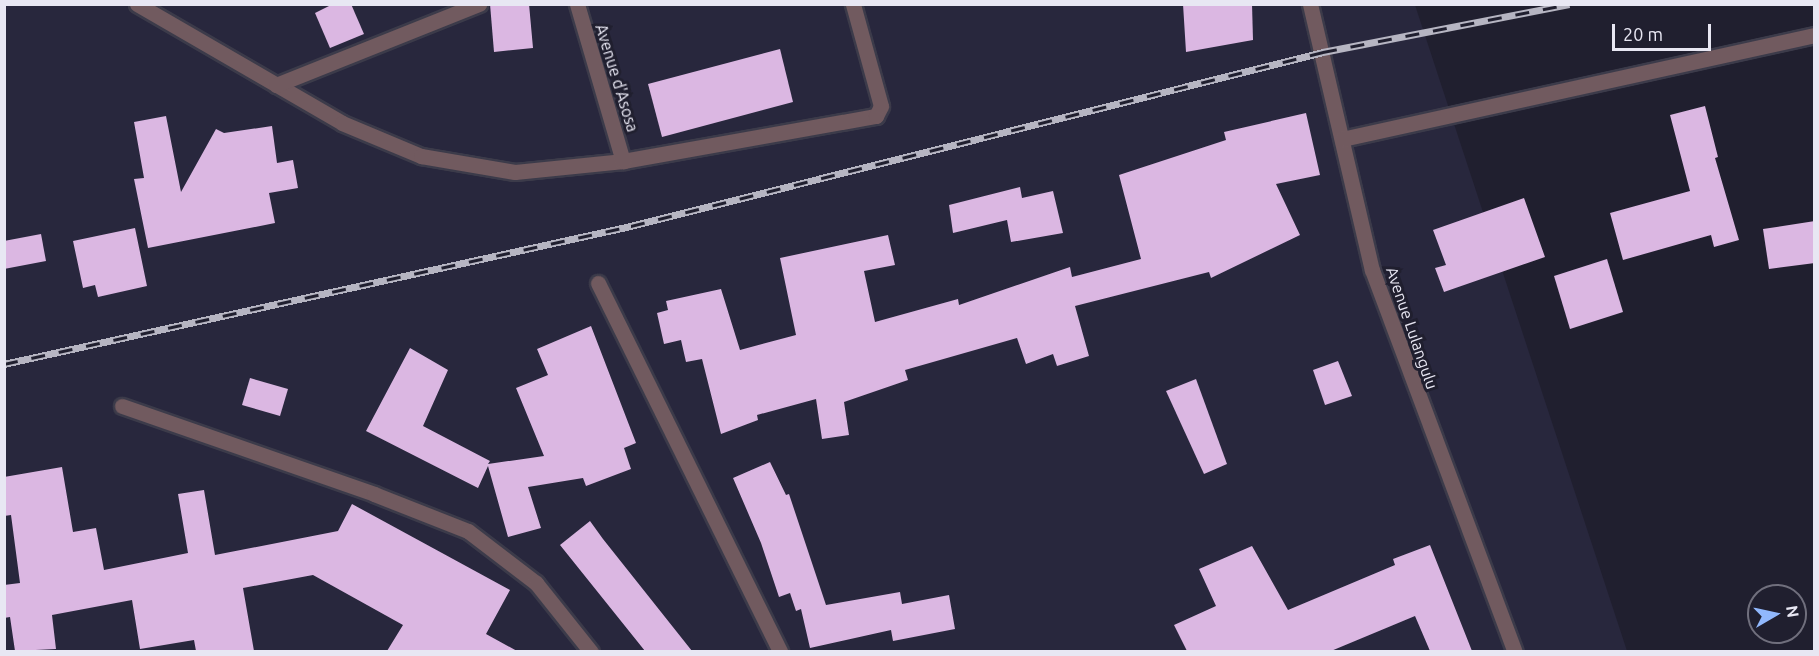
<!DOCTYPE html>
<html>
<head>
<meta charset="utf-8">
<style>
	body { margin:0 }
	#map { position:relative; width:1819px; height:656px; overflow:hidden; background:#201f2f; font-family:Ubuntu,sans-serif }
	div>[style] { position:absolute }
	.built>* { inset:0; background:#28273d }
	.building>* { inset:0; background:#dbb7e2 }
	.roads { filter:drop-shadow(2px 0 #3c3b4a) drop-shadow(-2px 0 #3c3b4a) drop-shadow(0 2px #3c3b4a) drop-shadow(0 -2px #3c3b4a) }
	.minor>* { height:15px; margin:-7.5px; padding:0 7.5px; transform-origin:7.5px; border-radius:7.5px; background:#715a5f }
	.rail>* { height:7px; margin-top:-3.5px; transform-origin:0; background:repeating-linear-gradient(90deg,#201f2f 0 14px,#b6b5c2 0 28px); box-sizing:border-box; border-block:2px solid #b6b5c2 }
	span { translate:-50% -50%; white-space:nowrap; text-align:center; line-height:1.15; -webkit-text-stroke:6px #201f2f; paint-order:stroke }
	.street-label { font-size:16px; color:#e8e7f3 }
	.frame { position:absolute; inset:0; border:6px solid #e8e7f3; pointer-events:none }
	.north { position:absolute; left:1747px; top:584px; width:60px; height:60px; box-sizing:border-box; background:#201f2f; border:2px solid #706f7d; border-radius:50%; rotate:81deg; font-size:16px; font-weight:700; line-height:24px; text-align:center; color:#e8e7f3 }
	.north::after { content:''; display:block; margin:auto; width:21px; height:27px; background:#91b8fd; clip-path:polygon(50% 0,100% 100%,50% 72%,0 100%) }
	.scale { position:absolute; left:1612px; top:24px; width:99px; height:27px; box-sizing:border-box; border:3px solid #e8e7f3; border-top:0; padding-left:8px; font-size:18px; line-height:21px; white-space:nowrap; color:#e8e7f3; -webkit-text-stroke:4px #201f2f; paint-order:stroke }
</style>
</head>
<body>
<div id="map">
	<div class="built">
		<i style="clip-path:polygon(4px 5px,1415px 5px,1627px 651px,5px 651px)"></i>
	</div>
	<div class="building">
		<i style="clip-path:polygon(333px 4px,351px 4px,364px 34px,330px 48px,315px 13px)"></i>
		<i style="clip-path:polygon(490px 4px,529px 4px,533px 48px,494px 52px)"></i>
		<i style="clip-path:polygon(1183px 4px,1252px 4px,1253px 40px,1186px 52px)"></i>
		<i style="clip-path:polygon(780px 49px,793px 102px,662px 137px,648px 84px)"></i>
		<i style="clip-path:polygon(1705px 106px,1718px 157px,1715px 158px,1739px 240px,1714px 247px,1711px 235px,1623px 260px,1610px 213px,1690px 191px,1670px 115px)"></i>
		<i style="clip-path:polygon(1306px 113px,1320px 175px,1276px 184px,1300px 235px,1211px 278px,1209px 272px,1075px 306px,1089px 356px,1057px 366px,1053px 354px,1026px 364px,1017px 338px,905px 370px,908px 380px,844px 402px,849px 435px,822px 439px,816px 399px,757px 415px,758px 420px,721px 434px,702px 359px,686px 362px,681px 340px,664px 344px,657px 313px,668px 310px,666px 301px,721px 289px,740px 350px,796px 335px,780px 258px,888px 235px,895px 265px,864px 271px,875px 322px,958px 299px,959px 305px,1070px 267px,1072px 277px,1141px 259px,1119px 175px,1226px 140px,1224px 132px)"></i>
		<i style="clip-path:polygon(166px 116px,181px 192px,216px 129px,224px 133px,272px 126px,277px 163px,293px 160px,298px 188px,269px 193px,275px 223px,148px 248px,134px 179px,144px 178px,134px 122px)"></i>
		<i style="clip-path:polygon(1020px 187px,1022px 198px,1053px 191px,1063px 233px,1011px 242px,1007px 220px,953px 233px,949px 205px)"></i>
		<i style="clip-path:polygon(1524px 198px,1545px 257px,1444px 292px,1435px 268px,1446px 265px,1433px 230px)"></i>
		<i style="clip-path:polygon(1815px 221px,1815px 263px,1769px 269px,1763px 229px)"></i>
		<i style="clip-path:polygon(135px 228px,147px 286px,98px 297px,95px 285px,83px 288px,73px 241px)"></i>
		<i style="clip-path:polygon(41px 234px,46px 261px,4px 269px,4px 241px)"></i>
		<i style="clip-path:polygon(1607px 259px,1623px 312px,1570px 329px,1554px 276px)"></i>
		<i style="clip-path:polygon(591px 326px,636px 443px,624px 448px,631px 469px,586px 486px,583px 478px,528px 487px,541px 528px,508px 537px,488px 466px,478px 488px,366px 431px,410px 348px,448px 370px,423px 426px,490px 461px,488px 464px,544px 456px,516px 388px,548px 375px,537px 349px)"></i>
		<i style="clip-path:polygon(1338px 361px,1352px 396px,1325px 405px,1313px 370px)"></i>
		<i style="clip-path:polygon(250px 378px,288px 389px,280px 416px,242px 405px)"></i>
		<i style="clip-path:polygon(1196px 379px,1227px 464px,1204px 474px,1166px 391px)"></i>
		<i style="clip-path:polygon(770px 462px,786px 495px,789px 494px,826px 605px,900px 592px,902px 604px,949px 595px,955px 629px,893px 641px,891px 630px,810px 648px,801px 609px,796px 611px,790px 593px,779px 597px,761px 543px,733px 478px)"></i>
		<i style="clip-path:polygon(62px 467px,73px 532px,96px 528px,104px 570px,188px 553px,178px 494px,204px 490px,215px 555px,338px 531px,352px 504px,510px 590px,486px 634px,517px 651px,387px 651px,403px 625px,313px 575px,243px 588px,254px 651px,196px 651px,194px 640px,140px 649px,132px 600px,52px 615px,56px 649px,15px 651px,10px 617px,4px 618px,4px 585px,20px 583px,11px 515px,4px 516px,4px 477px)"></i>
		<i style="clip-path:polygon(590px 521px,603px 539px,692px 651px,645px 651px,560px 545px)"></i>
		<i style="clip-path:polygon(1430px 545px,1472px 651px,1430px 651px,1415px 616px,1331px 651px,1187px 651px,1174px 625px,1216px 606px,1199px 569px,1252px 546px,1288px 610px,1395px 565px,1393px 559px)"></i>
	</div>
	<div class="roads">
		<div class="minor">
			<i style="left:137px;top:4px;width:237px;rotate:30.1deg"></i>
			<i style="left:342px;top:123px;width:86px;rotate:22.7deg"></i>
			<i style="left:421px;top:156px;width:95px;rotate:9.7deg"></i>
			<i style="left:515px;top:172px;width:109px;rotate:-5.8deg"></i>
			<i style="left:623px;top:161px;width:257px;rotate:-10.1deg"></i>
			<i style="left:876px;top:116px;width:11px;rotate:-63deg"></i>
			<i style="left:881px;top:106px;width:106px;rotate:-105.4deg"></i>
			<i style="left:577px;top:4px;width:164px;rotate:73.7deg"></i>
			<i style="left:1310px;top:4px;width:273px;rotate:76.9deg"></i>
			<i style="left:1372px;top:270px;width:408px;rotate:69.5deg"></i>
			<i style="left:276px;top:85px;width:219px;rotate:-21.8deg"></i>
			<i style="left:1342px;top:139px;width:483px;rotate:-12.4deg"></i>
			<i style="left:598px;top:283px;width:411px;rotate:63.7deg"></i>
			<i style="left:122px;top:406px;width:267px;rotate:19.2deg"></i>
			<i style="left:374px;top:494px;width:101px;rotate:21.5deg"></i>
			<i style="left:468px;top:531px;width:86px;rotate:37.4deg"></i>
			<i style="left:536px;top:583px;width:88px;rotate:51.4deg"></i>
		</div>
	</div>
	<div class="rail">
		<i style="left:4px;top:364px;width:642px;rotate:-12.41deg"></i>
		<i style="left:631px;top:226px;width:714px;rotate:-14.11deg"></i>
		<i style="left:1323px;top:52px;width:251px;rotate:-11deg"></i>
	</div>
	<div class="street-label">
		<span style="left:617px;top:78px;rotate:73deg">Avenue d'Asosa</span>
		<span style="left:1412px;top:328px;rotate:71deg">Avenue Lulangulu</span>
	</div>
	<div class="frame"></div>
	<div class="north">N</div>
	<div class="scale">20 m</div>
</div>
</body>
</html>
